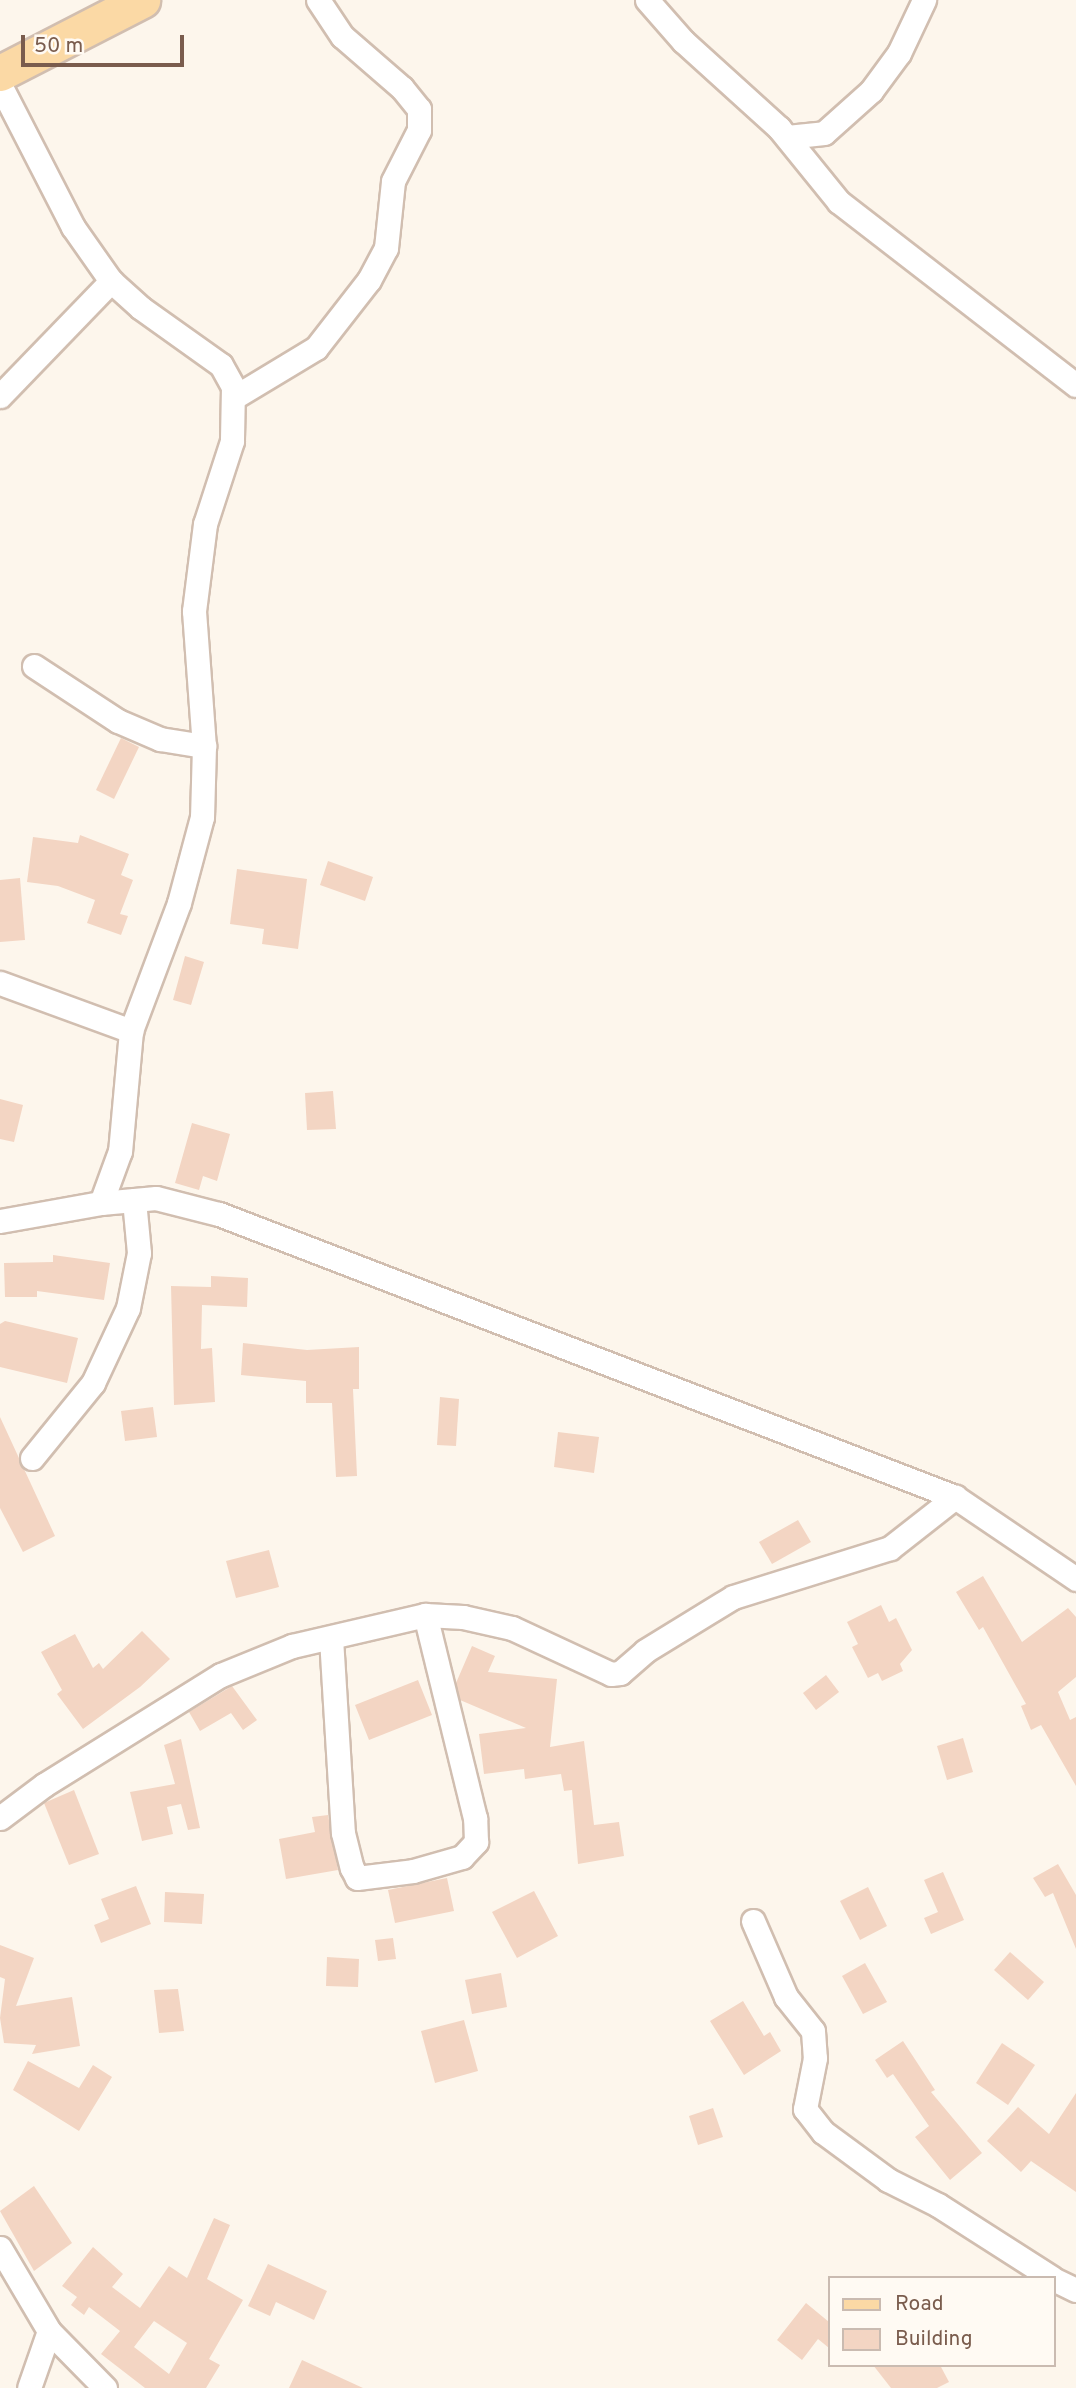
<!DOCTYPE html>
<html>
<head>
<meta charset="utf-8">
<style>
	body { margin:0 }
	#map { position:relative; width:1076px; height:2388px; overflow:hidden; background:#fdf6ec; font-family:Overpass,sans-serif }
	div>[style] { position:absolute }
	.building>* { inset:0; background:#f3d5c3 }
	.roads { filter:drop-shadow(2px 0 #d1beb0) drop-shadow(-2px 0 #d1beb0) drop-shadow(0 2px #d1beb0) drop-shadow(0 -2px #d1beb0) }
	.street>* { height:23px; margin:-11.5px; padding:0 11.5px; transform-origin:11.5px; border-radius:11.5px; background:#fff }
	.primary>* { height:35px; margin:-17.5px; padding:0 17.5px; transform-origin:17.5px; border-radius:17.5px; background:#fbd9a5 }
	span { translate:-50% -50%; white-space:nowrap; text-align:center; line-height:1.15; -webkit-text-stroke:5px #fffaf3; paint-order:stroke }
	.legend { position:absolute; left:828px; top:2276px; width:228px; height:91px; box-sizing:border-box; background:#fffaf3; border:2px solid #cabbb1; margin:0; padding:9px 12px; list-style:none; font-size:21px; color:#7a5c4d }
	.legend li { display:flex; align-items:center; gap:14px; height:35px }
	.legend b { width:35px; border:2px solid #cabbb1 }
	.scale { position:absolute; left:21px; top:35px; width:163px; height:32px; box-sizing:border-box; border:4px solid #7a5c4d; border-top:0; padding-left:9px; font-size:21px; line-height:24px; white-space:nowrap; color:#7a5c4d; -webkit-text-stroke:5px #fffaf3; paint-order:stroke }
</style>
</head>
<body>
<div id="map">
	<div class="building">
		<i style="clip-path:polygon(121px 738px,139px 747px,114px 799px,96px 790px)"></i>
		<i style="clip-path:polygon(80px 835px,129px 854px,121px 875px,133px 880px,120px 914px,128px 916px,121px 935px,87px 923px,95px 900px,58px 886px,27px 882px,33px 837px,78px 843px)"></i>
		<i style="clip-path:polygon(328px 861px,373px 877px,365px 901px,320px 885px)"></i>
		<i style="clip-path:polygon(237px 869px,307px 879px,298px 949px,262px 944px,264px 929px,230px 924px)"></i>
		<i style="clip-path:polygon(20px 878px,25px 940px,0 942px,0 880px)"></i>
		<i style="clip-path:polygon(185px 956px,204px 962px,191px 1005px,173px 1000px)"></i>
		<i style="clip-path:polygon(333px 1091px,336px 1129px,307px 1130px,305px 1093px)"></i>
		<i style="clip-path:polygon(0 1099px,23px 1105px,14px 1142px,0 1139px)"></i>
		<i style="clip-path:polygon(192px 1123px,230px 1134px,217px 1181px,203px 1176px,199px 1190px,175px 1183px)"></i>
		<i style="clip-path:polygon(53px 1255px,110px 1263px,104px 1300px,37px 1291px,37px 1297px,5px 1297px,4px 1263px,53px 1262px)"></i>
		<i style="clip-path:polygon(211px 1276px,248px 1278px,247px 1307px,202px 1305px,201px 1349px,212px 1348px,215px 1402px,174px 1405px,171px 1286px,211px 1287px)"></i>
		<i style="clip-path:polygon(5px 1321px,78px 1338px,67px 1383px,0 1367px,0 1324px)"></i>
		<i style="clip-path:polygon(243px 1343px,307px 1350px,359px 1347px,359px 1389px,353px 1389px,357px 1476px,336px 1477px,332px 1403px,306px 1403px,306px 1381px,241px 1375px)"></i>
		<i style="clip-path:polygon(440px 1397px,459px 1399px,456px 1446px,437px 1445px)"></i>
		<i style="clip-path:polygon(153px 1407px,157px 1437px,125px 1441px,121px 1411px)"></i>
		<i style="clip-path:polygon(0 1417px,55px 1536px,23px 1552px,0 1508px)"></i>
		<i style="clip-path:polygon(558px 1432px,599px 1437px,594px 1473px,554px 1467px)"></i>
		<i style="clip-path:polygon(798px 1520px,811px 1542px,772px 1564px,759px 1542px)"></i>
		<i style="clip-path:polygon(269px 1550px,279px 1587px,236px 1598px,226px 1561px)"></i>
		<i style="clip-path:polygon(983px 1576px,1022px 1642px,1068px 1608px,1076px 1617px,1076px 1677px,1058px 1692px,1070px 1720px,1076px 1717px,1076px 1786px,1041px 1725px,1031px 1730px,1021px 1706px,1026px 1704px,983px 1627px,979px 1630px,956px 1592px)"></i>
		<i style="clip-path:polygon(881px 1605px,889px 1622px,896px 1618px,912px 1650px,900px 1664px,903px 1671px,882px 1681px,878px 1673px,868px 1678px,852px 1647px,858px 1644px,847px 1622px)"></i>
		<i style="clip-path:polygon(142px 1631px,170px 1659px,140px 1687px,83px 1729px,57px 1694px,62px 1690px,41px 1652px,75px 1634px,93px 1668px,99px 1663px,103px 1669px)"></i>
		<i style="clip-path:polygon(472px 1646px,495px 1656px,488px 1672px,557px 1679px,550px 1747px,584px 1741px,594px 1825px,619px 1822px,624px 1856px,578px 1864px,572px 1790px,564px 1791px,561px 1774px,525px 1779px,524px 1769px,484px 1774px,479px 1734px,526px 1728px,460px 1700px,456px 1683px)"></i>
		<i style="clip-path:polygon(826px 1675px,839px 1692px,816px 1710px,803px 1693px)"></i>
		<i style="clip-path:polygon(418px 1680px,432px 1715px,369px 1740px,355px 1705px)"></i>
		<i style="clip-path:polygon(232px 1686px,257px 1720px,243px 1730px,231px 1713px,200px 1731px,189px 1712px)"></i>
		<i style="clip-path:polygon(963px 1738px,973px 1772px,947px 1780px,937px 1746px)"></i>
		<i style="clip-path:polygon(181px 1739px,200px 1828px,188px 1830px,181px 1804px,167px 1807px,173px 1834px,142px 1841px,130px 1792px,175px 1784px,164px 1745px)"></i>
		<i style="clip-path:polygon(74px 1790px,99px 1854px,69px 1865px,44px 1803px)"></i>
		<i style="clip-path:polygon(328px 1815px,338px 1870px,286px 1879px,279px 1839px,315px 1832px,312px 1817px)"></i>
		<i style="clip-path:polygon(1058px 1864px,1076px 1895px,1076px 1949px,1053px 1893px,1045px 1897px,1033px 1878px)"></i>
		<i style="clip-path:polygon(943px 1872px,964px 1920px,931px 1934px,924px 1918px,938px 1912px,924px 1880px)"></i>
		<i style="clip-path:polygon(447px 1878px,454px 1911px,395px 1923px,388px 1890px)"></i>
		<i style="clip-path:polygon(136px 1886px,151px 1924px,101px 1943px,94px 1925px,109px 1919px,101px 1899px)"></i>
		<i style="clip-path:polygon(868px 1887px,887px 1926px,860px 1940px,840px 1901px)"></i>
		<i style="clip-path:polygon(534px 1891px,558px 1936px,517px 1958px,492px 1912px)"></i>
		<i style="clip-path:polygon(165px 1892px,204px 1894px,202px 1924px,164px 1922px)"></i>
		<i style="clip-path:polygon(393px 1938px,396px 1959px,378px 1961px,375px 1940px)"></i>
		<i style="clip-path:polygon(0 1945px,34px 1958px,16px 2006px,72px 1997px,80px 2046px,32px 2054px,36px 2045px,4px 2043px,0 2018px,5px 1979px,0 1977px)"></i>
		<i style="clip-path:polygon(1010px 1952px,1044px 1982px,1028px 2000px,994px 1970px)"></i>
		<i style="clip-path:polygon(327px 1957px,359px 1959px,358px 1987px,326px 1986px)"></i>
		<i style="clip-path:polygon(865px 1963px,887px 2002px,863px 2014px,842px 1976px)"></i>
		<i style="clip-path:polygon(501px 1973px,507px 2007px,472px 2014px,465px 1980px)"></i>
		<i style="clip-path:polygon(178px 1989px,184px 2031px,159px 2033px,154px 1990px)"></i>
		<i style="clip-path:polygon(743px 2001px,764px 2036px,770px 2032px,781px 2051px,744px 2075px,710px 2021px)"></i>
		<i style="clip-path:polygon(464px 2020px,478px 2071px,435px 2083px,421px 2031px)"></i>
		<i style="clip-path:polygon(903px 2041px,935px 2090px,931px 2092px,982px 2153px,950px 2180px,915px 2137px,929px 2126px,893px 2074px,887px 2078px,875px 2060px)"></i>
		<i style="clip-path:polygon(1002px 2043px,1035px 2065px,1008px 2105px,976px 2083px)"></i>
		<i style="clip-path:polygon(28px 2061px,79px 2088px,93px 2065px,112px 2077px,79px 2131px,13px 2090px)"></i>
		<i style="clip-path:polygon(1076px 2093px,1076px 2192px,1031px 2161px,1021px 2172px,987px 2141px,1018px 2107px,1049px 2134px)"></i>
		<i style="clip-path:polygon(713px 2108px,723px 2137px,698px 2145px,689px 2116px)"></i>
		<i style="clip-path:polygon(34px 2186px,72px 2243px,34px 2271px,0 2211px)"></i>
		<i style="clip-path:polygon(evenodd,214px 2218px,230px 2225px,207px 2279px,243px 2300px,209px 2359px,220px 2365px,206px 2388px,145px 2388px,101px 2354px,120px 2331px,89px 2307px,84px 2315px,71px 2305px,77px 2297px,62px 2286px,93px 2247px,123px 2274px,112px 2287px,140px 2308px,169px 2266px,187px 2278px,214px 2218px,154px 2321px,187px 2343px,169px 2374px,134px 2347px,154px 2321px)"></i>
		<i style="clip-path:polygon(268px 2264px,327px 2291px,314px 2320px,276px 2302px,270px 2316px,248px 2306px)"></i>
		<i style="clip-path:polygon(806px 2303px,829px 2322px,829px 2348px,818px 2339px,802px 2360px,777px 2340px)"></i>
		<i style="clip-path:polygon(302px 2360px,363px 2388px,289px 2388px)"></i>
		<i style="clip-path:polygon(873px 2365px,940px 2365px,949px 2382px,937px 2388px,891px 2388px)"></i>
	</div>
	<div class="roads">
		<div class="street">
			<i style="left:647px;top:0;width:55px;rotate:48.7deg"></i>
			<i style="left:683px;top:41px;width:130px;rotate:42.2deg"></i>
			<i style="left:779px;top:128px;width:95px;rotate:51deg"></i>
			<i style="left:839px;top:202px;width:299px;rotate:37.7deg"></i>
			<i style="left:0;top:85px;width:160px;rotate:62.8deg"></i>
			<i style="left:73px;top:227px;width:66px;rotate:54.9deg"></i>
			<i style="left:111px;top:281px;width:40px;rotate:42deg"></i>
			<i style="left:141px;top:308px;width:98px;rotate:35.5deg"></i>
			<i style="left:221px;top:365px;width:25px;rotate:61deg"></i>
			<i style="left:233px;top:387px;width:54px;rotate:91.1deg"></i>
			<i style="left:232px;top:441px;width:87px;rotate:108deg"></i>
			<i style="left:205px;top:524px;width:88px;rotate:97.2deg"></i>
			<i style="left:194px;top:611px;width:135px;rotate:85.8deg"></i>
			<i style="left:204px;top:746px;width:71px;rotate:91.6deg"></i>
			<i style="left:202px;top:817px;width:89px;rotate:105deg"></i>
			<i style="left:179px;top:903px;width:137px;rotate:110.6deg"></i>
			<i style="left:131px;top:1031px;width:121px;rotate:95.2deg"></i>
			<i style="left:120px;top:1151px;width:55px;rotate:110.1deg"></i>
			<i style="left:787px;top:137px;width:37px;rotate:-6deg"></i>
			<i style="left:824px;top:133px;width:63px;rotate:-41.8deg"></i>
			<i style="left:871px;top:91px;width:47px;rotate:-53.6deg"></i>
			<i style="left:899px;top:53px;width:59px;rotate:-64.7deg"></i>
			<i style="left:0;top:396px;width:160px;rotate:-46deg"></i>
			<i style="left:233px;top:398px;width:97px;rotate:-31.1deg"></i>
			<i style="left:316px;top:348px;width:86px;rotate:-52.1deg"></i>
			<i style="left:369px;top:280px;width:36px;rotate:-62deg"></i>
			<i style="left:386px;top:248px;width:67px;rotate:-84deg"></i>
			<i style="left:393px;top:181px;width:57px;rotate:-63deg"></i>
			<i style="left:419px;top:130px;width:21px;rotate:-90deg"></i>
			<i style="left:419px;top:109px;width:27px;rotate:-129deg"></i>
			<i style="left:402px;top:88px;width:79px;rotate:-139.1deg"></i>
			<i style="left:342px;top:36px;width:43px;rotate:-123.7deg"></i>
			<i style="left:34px;top:666px;width:100px;rotate:33.2deg"></i>
			<i style="left:118px;top:721px;width:46px;rotate:23.2deg"></i>
			<i style="left:160px;top:739px;width:45px;rotate:9deg"></i>
			<i style="left:0;top:983px;width:140px;rotate:20.1deg"></i>
			<i style="left:0;top:1221px;width:103px;rotate:-10.1deg"></i>
			<i style="left:101px;top:1203px;width:55px;rotate:-5.2deg"></i>
			<i style="left:156px;top:1198px;width:65px;rotate:14.3deg"></i>
			<i style="left:219px;top:1214px;width:789px;rotate:21.03deg"></i>
			<i style="left:955px;top:1497px;width:146px;rotate:34.1deg"></i>
			<i style="left:32px;top:1458px;width:97px;rotate:-50.9deg"></i>
			<i style="left:93px;top:1383px;width:83px;rotate:-65deg"></i>
			<i style="left:128px;top:1308px;width:56px;rotate:-78.7deg"></i>
			<i style="left:139px;top:1253px;width:53px;rotate:-95.4deg"></i>
			<i style="left:331px;top:1638px;width:195px;rotate:86.5deg"></i>
			<i style="left:343px;top:1833px;width:36px;rotate:76deg"></i>
			<i style="left:352px;top:1868px;width:11px;rotate:63deg"></i>
			<i style="left:357px;top:1878px;width:56px;rotate:-7.1deg"></i>
			<i style="left:413px;top:1871px;width:51px;rotate:-15.9deg"></i>
			<i style="left:462px;top:1857px;width:21px;rotate:-47deg"></i>
			<i style="left:476px;top:1842px;width:24px;rotate:-92deg"></i>
			<i style="left:475px;top:1818px;width:209px;rotate:-103.8deg"></i>
			<i style="left:0;top:1818px;width:55px;rotate:-36.9deg"></i>
			<i style="left:44px;top:1785px;width:208px;rotate:-31.9deg"></i>
			<i style="left:221px;top:1675px;width:77px;rotate:-22.2deg"></i>
			<i style="left:292px;top:1646px;width:137px;rotate:-13.1deg"></i>
			<i style="left:425px;top:1615px;width:38px;rotate:3deg"></i>
			<i style="left:463px;top:1617px;width:50px;rotate:12.7deg"></i>
			<i style="left:512px;top:1628px;width:109px;rotate:24.9deg"></i>
			<i style="left:611px;top:1674px;width:9px;rotate:-6deg"></i>
			<i style="left:620px;top:1673px;width:33px;rotate:-41deg"></i>
			<i style="left:645px;top:1651px;width:103px;rotate:-31.5deg"></i>
			<i style="left:733px;top:1597px;width:164px;rotate:-17.3deg"></i>
			<i style="left:890px;top:1548px;width:83px;rotate:-38.1deg"></i>
			<i style="left:753px;top:1921px;width:83px;rotate:66.5deg"></i>
			<i style="left:786px;top:1997px;width:43px;rotate:51.5deg"></i>
			<i style="left:813px;top:2031px;width:27px;rotate:86deg"></i>
			<i style="left:815px;top:2058px;width:52px;rotate:101.1deg"></i>
			<i style="left:805px;top:2109px;width:29px;rotate:52deg"></i>
			<i style="left:823px;top:2132px;width:81px;rotate:36.4deg"></i>
			<i style="left:888px;top:2180px;width:56px;rotate:26.6deg"></i>
			<i style="left:938px;top:2205px;width:135px;rotate:32.6deg"></i>
			<i style="left:0;top:2248px;width:96px;rotate:59.4deg"></i>
			<i style="left:49px;top:2331px;width:80px;rotate:45.5deg"></i>
			<i style="left:1053px;top:2279px;width:25px;rotate:26deg"></i>
			<i style="left:29px;top:2388px;width:60px;rotate:-70.7deg"></i>
		</div>
		<div class="primary">
			<i style="left:0;top:73px;width:160px;rotate:-27.2deg"></i>
		</div>
	</div>
	<ul class="legend">
	<li><b style="height:9px;background:#fbd9a5"></b>Road</li>
	<li><b style="height:19px;background:#f3d5c3"></b>Building</li>
	</ul>
	<div class="scale">50 m</div>
</div>
</body>
</html>
